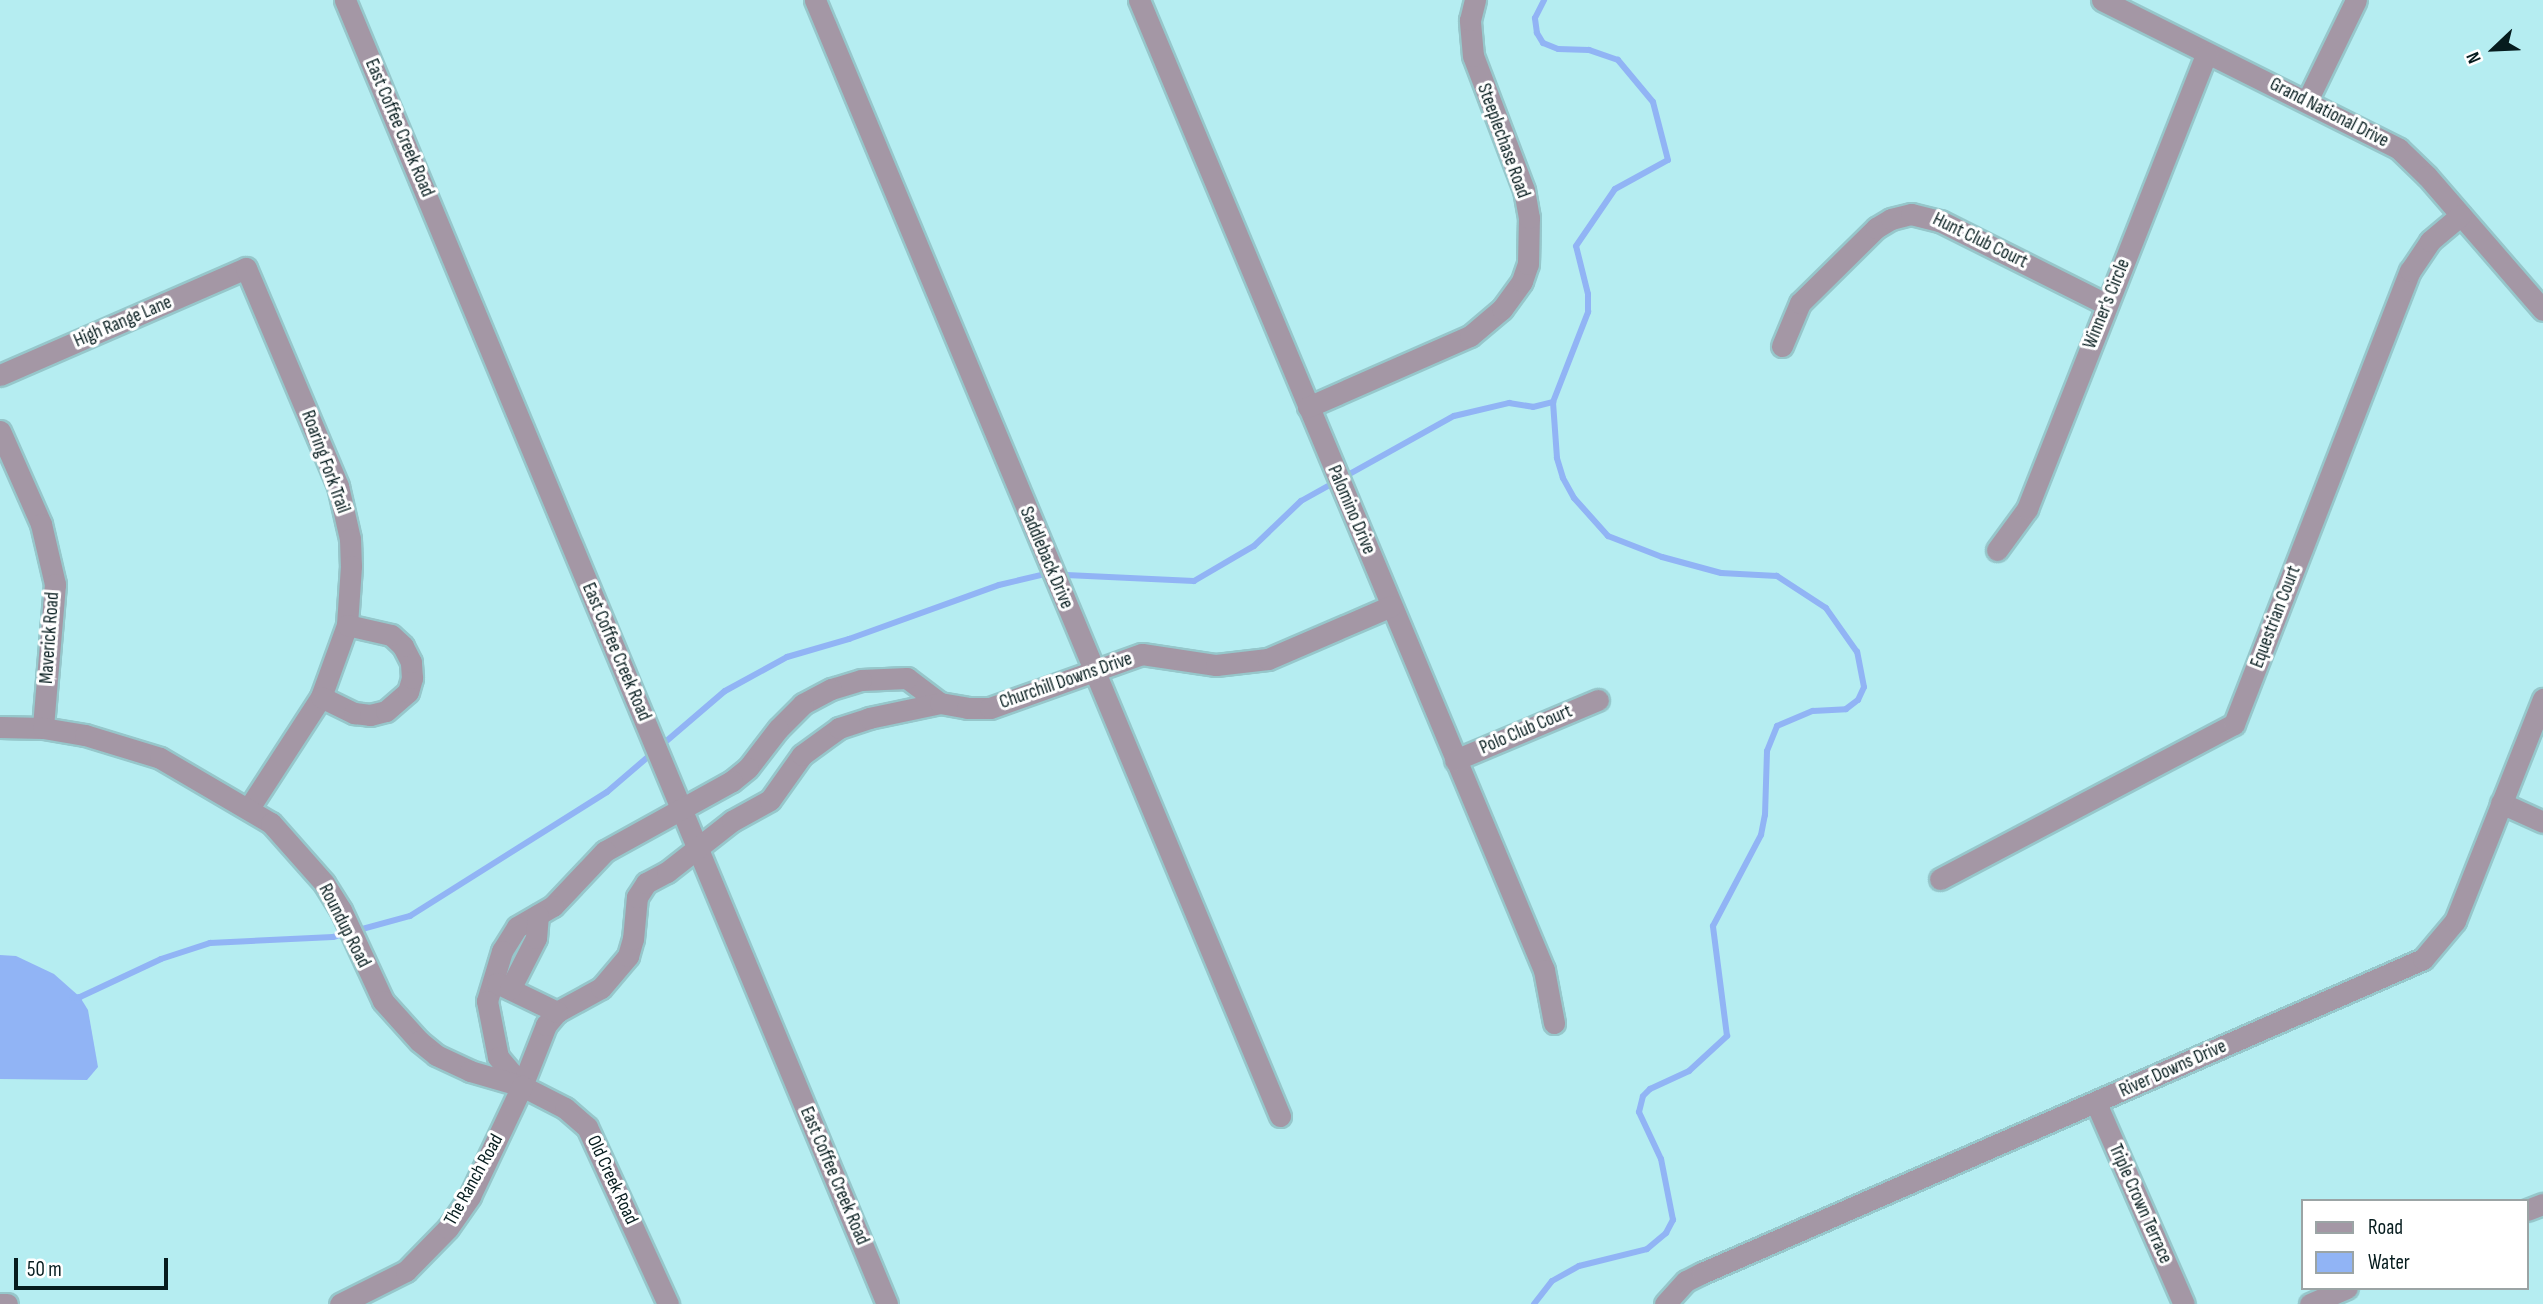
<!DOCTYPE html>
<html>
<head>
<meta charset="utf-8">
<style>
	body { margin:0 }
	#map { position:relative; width:2543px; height:1304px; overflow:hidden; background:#b5edf1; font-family:"Sofia Sans Condensed",sans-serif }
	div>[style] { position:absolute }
	.water>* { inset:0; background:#91b4f5 }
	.stream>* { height:6px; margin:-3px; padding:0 3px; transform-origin:3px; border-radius:3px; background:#91b4f5 }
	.roads { filter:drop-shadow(2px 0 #96c7cb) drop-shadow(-2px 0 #96c7cb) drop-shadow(0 2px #96c7cb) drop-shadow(0 -2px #96c7cb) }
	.minor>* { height:21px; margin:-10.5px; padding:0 10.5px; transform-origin:10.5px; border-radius:10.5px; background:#a497a5 }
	span { translate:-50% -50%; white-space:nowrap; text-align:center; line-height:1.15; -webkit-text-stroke:6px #fff; paint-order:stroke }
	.street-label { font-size:19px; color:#061c1e }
	.legend { position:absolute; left:2301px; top:1199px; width:228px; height:91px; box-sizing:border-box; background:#fff; border:2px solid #9ba4a5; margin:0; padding:9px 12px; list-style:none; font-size:21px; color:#061c1e }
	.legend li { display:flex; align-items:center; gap:14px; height:35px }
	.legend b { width:35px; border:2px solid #9ba4a5 }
	.north { position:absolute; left:2459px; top:14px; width:70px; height:70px; -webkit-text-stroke:5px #fff; paint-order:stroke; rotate:247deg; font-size:19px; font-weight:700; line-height:28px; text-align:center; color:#061c1e }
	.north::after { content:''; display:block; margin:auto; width:24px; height:32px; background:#061c1e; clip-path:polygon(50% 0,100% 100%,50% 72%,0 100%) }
	.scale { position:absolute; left:14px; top:1258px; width:154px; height:32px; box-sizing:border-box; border:4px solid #061c1e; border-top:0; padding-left:9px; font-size:21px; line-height:24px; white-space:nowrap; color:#061c1e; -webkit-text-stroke:5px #fff; paint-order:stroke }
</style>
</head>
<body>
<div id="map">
	<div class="water">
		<i style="clip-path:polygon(0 955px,16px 956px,54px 974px,80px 997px,88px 1010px,98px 1067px,87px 1080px,0 1079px)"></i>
	</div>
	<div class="stream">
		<i style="left:72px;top:998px;width:8px;rotate:-7deg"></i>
		<i style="left:80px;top:997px;width:89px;rotate:-25.1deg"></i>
		<i style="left:161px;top:959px;width:52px;rotate:-18.1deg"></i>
		<i style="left:210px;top:943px;width:123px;rotate:-2.8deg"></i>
		<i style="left:333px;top:937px;width:80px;rotate:-15.3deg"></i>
		<i style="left:410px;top:916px;width:233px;rotate:-32.2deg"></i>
		<i style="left:607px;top:792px;width:155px;rotate:-40.6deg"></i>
		<i style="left:725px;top:691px;width:71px;rotate:-28.7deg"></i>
		<i style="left:787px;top:657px;width:65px;rotate:-16.2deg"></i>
		<i style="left:849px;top:639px;width:159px;rotate:-19.8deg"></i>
		<i style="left:999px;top:585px;width:47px;rotate:-13.4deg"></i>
		<i style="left:1045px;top:574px;width:149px;rotate:2.7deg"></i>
		<i style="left:1194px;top:581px;width:69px;rotate:-30.3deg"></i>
		<i style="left:1254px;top:546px;width:65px;rotate:-43.8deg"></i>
		<i style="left:1301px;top:501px;width:175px;rotate:-29.1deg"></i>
		<i style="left:1454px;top:416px;width:57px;rotate:-13.3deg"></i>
		<i style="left:1509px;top:403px;width:24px;rotate:9deg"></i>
		<i style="left:1533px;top:407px;width:21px;rotate:-14deg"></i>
		<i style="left:1534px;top:1304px;width:29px;rotate:-52deg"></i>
		<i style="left:1552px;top:1281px;width:31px;rotate:-29deg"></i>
		<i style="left:1579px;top:1266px;width:70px;rotate:-14deg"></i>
		<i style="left:1647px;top:1249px;width:25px;rotate:-40deg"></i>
		<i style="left:1666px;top:1233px;width:15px;rotate:-62deg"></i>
		<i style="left:1673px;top:1220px;width:62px;rotate:-101.1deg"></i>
		<i style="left:1661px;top:1159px;width:52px;rotate:-115.1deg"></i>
		<i style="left:1639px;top:1112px;width:16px;rotate:-76deg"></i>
		<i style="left:1643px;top:1096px;width:10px;rotate:-45deg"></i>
		<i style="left:1650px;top:1089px;width:43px;rotate:-24.8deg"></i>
		<i style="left:1689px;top:1071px;width:52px;rotate:-42.6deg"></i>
		<i style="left:1727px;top:1036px;width:111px;rotate:-97.3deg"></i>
		<i style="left:1713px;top:926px;width:103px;rotate:-62.2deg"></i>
		<i style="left:1761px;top:835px;width:20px;rotate:-79deg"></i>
		<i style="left:1765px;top:815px;width:64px;rotate:-88.2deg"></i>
		<i style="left:1767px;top:751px;width:27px;rotate:-68deg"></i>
		<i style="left:1777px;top:726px;width:39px;rotate:-23deg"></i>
		<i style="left:1813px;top:711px;width:33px;rotate:-3deg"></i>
		<i style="left:1846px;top:709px;width:15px;rotate:-37deg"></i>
		<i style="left:1858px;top:700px;width:14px;rotate:-65deg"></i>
		<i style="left:1864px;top:687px;width:36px;rotate:-101deg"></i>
		<i style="left:1857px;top:652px;width:54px;rotate:-125.2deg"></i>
		<i style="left:1826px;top:608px;width:59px;rotate:-146.9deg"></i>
		<i style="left:1777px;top:576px;width:56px;rotate:-176.9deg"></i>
		<i style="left:1721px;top:573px;width:61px;rotate:-164.8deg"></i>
		<i style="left:1662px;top:557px;width:58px;rotate:-158.7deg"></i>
		<i style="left:1608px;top:536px;width:51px;rotate:-131.8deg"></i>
		<i style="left:1574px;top:498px;width:23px;rotate:-119deg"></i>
		<i style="left:1563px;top:478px;width:21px;rotate:-107deg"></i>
		<i style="left:1557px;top:458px;width:56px;rotate:-94.1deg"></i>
		<i style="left:1553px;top:402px;width:97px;rotate:-68.7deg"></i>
		<i style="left:1588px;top:312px;width:18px;rotate:-90deg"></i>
		<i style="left:1588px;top:294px;width:49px;rotate:-104deg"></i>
		<i style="left:1576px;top:246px;width:69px;rotate:-55.6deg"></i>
		<i style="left:1615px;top:189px;width:60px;rotate:-28.7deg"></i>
		<i style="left:1668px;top:160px;width:60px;rotate:-104.5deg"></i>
		<i style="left:1653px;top:102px;width:55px;rotate:-129.8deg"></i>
		<i style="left:1618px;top:60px;width:31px;rotate:-161deg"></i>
		<i style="left:1589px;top:50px;width:31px;rotate:-178deg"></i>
		<i style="left:1558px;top:49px;width:16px;rotate:-158deg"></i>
		<i style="left:1543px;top:43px;width:12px;rotate:-121deg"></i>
		<i style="left:1537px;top:33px;width:15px;rotate:-98deg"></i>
		<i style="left:1535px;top:18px;width:20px;rotate:-63deg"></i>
	</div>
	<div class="roads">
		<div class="minor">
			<i style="left:345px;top:0;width:1412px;rotate:67.43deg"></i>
			<i style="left:815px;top:0;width:1209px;rotate:67.38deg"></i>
			<i style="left:1139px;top:0;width:1051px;rotate:67.34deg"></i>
			<i style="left:1544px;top:970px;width:54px;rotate:79.3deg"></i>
			<i style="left:2102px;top:0;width:332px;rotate:26.6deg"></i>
			<i style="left:2399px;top:149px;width:39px;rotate:44deg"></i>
			<i style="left:2427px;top:176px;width:177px;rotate:49.1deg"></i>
			<i style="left:2307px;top:101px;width:112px;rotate:-64.1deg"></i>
			<i style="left:1782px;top:346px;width:47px;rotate:-67.3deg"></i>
			<i style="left:1800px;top:303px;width:107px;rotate:-44.6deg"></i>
			<i style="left:1876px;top:228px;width:17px;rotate:-31deg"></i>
			<i style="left:1891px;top:219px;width:21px;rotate:-14deg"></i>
			<i style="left:1911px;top:214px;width:30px;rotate:14deg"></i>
			<i style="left:1940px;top:221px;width:186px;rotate:26.6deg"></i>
			<i style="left:0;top:375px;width:268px;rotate:-23.5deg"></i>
			<i style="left:246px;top:268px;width:237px;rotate:67.1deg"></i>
			<i style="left:338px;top:486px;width:54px;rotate:77.2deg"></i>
			<i style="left:350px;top:539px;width:27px;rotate:88deg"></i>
			<i style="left:351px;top:566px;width:59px;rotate:93.9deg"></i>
			<i style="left:347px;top:625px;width:77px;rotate:109.9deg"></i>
			<i style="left:321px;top:697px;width:132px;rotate:123deg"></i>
			<i style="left:1308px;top:407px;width:177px;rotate:-23.7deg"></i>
			<i style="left:1470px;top:336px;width:42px;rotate:-40.2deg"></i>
			<i style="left:1502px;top:309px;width:34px;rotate:-54deg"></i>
			<i style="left:1522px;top:281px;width:18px;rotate:-71deg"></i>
			<i style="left:1528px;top:264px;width:46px;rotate:-88.8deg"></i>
			<i style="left:1529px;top:218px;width:28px;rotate:-100deg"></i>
			<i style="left:1524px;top:190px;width:143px;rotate:-110.8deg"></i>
			<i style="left:1473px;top:56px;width:36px;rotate:-95deg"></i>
			<i style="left:1470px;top:20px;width:21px;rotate:-76deg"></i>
			<i style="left:0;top:431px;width:102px;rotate:66.2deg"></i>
			<i style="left:41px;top:524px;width:62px;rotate:76.9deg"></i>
			<i style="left:55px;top:584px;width:144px;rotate:94.8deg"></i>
			<i style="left:1997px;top:550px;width:51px;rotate:-53.8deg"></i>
			<i style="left:2027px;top:509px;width:490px;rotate:-68.5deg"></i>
			<i style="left:321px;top:697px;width:37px;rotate:26deg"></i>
			<i style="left:354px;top:713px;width:16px;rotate:7deg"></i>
			<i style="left:370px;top:715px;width:16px;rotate:-14deg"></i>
			<i style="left:386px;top:711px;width:29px;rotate:-41deg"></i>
			<i style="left:408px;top:692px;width:15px;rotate:-74deg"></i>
			<i style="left:412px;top:678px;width:16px;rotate:-94deg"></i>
			<i style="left:411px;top:662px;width:18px;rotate:-117deg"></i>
			<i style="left:403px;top:646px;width:16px;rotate:-137deg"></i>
			<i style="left:391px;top:635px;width:45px;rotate:-167.2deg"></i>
			<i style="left:940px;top:703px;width:41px;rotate:-142.9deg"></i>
			<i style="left:907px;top:678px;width:46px;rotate:177.5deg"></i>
			<i style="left:861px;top:680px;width:31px;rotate:163deg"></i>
			<i style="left:831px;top:689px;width:32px;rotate:152deg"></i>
			<i style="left:803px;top:704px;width:35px;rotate:135deg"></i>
			<i style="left:778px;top:729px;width:49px;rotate:127.6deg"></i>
			<i style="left:748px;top:768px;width:21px;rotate:141deg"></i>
			<i style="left:732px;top:781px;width:145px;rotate:151.1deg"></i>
			<i style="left:605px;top:851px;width:76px;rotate:133.4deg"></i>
			<i style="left:553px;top:906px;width:42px;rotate:149.7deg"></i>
			<i style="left:517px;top:927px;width:28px;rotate:122deg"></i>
			<i style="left:502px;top:951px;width:52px;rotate:106.7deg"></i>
			<i style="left:487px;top:1001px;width:57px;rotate:78.9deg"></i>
			<i style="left:498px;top:1057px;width:38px;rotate:50deg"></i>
			<i style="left:522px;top:1086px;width:66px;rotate:-68.5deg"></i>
			<i style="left:546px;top:1025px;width:17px;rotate:-50deg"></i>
			<i style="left:557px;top:1012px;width:50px;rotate:-28.6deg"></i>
			<i style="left:601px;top:988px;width:42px;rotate:-49.8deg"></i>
			<i style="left:628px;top:956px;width:18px;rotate:-74deg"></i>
			<i style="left:633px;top:939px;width:42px;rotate:-84.6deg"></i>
			<i style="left:637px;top:897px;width:17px;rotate:-57deg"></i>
			<i style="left:646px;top:883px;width:24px;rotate:-28deg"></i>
			<i style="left:667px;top:872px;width:83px;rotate:-38.1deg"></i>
			<i style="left:732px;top:821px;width:43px;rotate:-28.9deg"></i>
			<i style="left:770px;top:800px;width:55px;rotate:-54.6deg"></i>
			<i style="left:802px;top:755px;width:46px;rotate:-36.1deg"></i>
			<i style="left:839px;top:728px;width:32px;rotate:-18deg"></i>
			<i style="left:869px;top:718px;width:73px;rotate:-11.9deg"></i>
			<i style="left:940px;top:703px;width:27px;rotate:10deg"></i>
			<i style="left:967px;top:708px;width:23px"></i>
			<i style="left:990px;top:708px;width:161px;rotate:-19.6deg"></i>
			<i style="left:1142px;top:654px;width:75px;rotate:8.5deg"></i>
			<i style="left:1216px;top:665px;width:52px;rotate:-6.6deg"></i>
			<i style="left:1268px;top:659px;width:134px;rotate:-23.3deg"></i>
			<i style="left:0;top:727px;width:43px;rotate:1.3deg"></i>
			<i style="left:43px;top:728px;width:43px;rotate:9.5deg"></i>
			<i style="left:85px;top:735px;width:78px;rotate:17deg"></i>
			<i style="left:160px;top:758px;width:129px;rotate:30.4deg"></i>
			<i style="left:271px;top:823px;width:80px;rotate:48.5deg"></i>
			<i style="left:324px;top:883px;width:32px;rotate:58deg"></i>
			<i style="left:341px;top:910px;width:100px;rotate:65.2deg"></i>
			<i style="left:383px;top:1001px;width:54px;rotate:48deg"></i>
			<i style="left:419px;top:1041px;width:22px;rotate:39deg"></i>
			<i style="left:436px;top:1055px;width:38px;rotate:25deg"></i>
			<i style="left:470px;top:1071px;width:54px;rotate:16.1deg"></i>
			<i style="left:522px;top:1086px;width:48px;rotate:27.1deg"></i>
			<i style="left:565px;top:1108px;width:29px;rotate:41deg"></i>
			<i style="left:587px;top:1127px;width:195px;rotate:65.4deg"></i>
			<i style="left:1455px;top:760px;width:155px;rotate:-22.8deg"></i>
			<i style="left:2501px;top:803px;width:46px;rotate:24.3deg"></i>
			<i style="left:1940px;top:879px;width:332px;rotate:-27.8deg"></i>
			<i style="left:2234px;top:724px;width:486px;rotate:-68.8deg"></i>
			<i style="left:2410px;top:271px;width:36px;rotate:-56deg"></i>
			<i style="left:2430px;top:241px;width:40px;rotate:-40deg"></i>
			<i style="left:497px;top:983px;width:67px;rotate:25.8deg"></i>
			<i style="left:510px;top:989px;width:57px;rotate:-63deg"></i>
			<i style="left:536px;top:938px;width:23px;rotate:-85deg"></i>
			<i style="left:2096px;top:1103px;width:219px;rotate:66.4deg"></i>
			<i style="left:2527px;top:1210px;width:17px;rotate:-21deg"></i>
			<i style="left:0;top:1304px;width:7px"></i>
			<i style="left:340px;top:1304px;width:74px;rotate:-26.6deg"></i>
			<i style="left:406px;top:1271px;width:60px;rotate:-45.7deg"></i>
			<i style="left:448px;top:1228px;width:39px;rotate:-55deg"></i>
			<i style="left:470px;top:1196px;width:122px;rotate:-64.7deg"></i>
			<i style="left:1665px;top:1304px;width:31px;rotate:-48deg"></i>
			<i style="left:1686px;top:1281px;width:18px;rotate:-27deg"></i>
			<i style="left:1702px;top:1273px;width:786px;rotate:-23.53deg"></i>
			<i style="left:2423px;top:959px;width:50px;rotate:-49.9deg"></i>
			<i style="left:2455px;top:921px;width:239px;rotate:-68.4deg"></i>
			<i style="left:2310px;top:1304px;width:40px;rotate:-23.4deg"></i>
		</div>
	</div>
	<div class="street-label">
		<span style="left:2329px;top:113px;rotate:27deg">Grand National Drive</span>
		<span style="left:399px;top:128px;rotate:67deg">East Coffee Creek Road</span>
		<span style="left:1503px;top:141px;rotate:70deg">Steeplechase Road</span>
		<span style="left:1980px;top:241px;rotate:26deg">Hunt Club Court</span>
		<span style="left:2107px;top:304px;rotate:-68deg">Winner's Circle</span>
		<span style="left:123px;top:322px;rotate:-23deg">High Range Lane</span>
		<span style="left:325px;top:462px;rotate:70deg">Roaring Fork Trail</span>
		<span style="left:1351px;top:510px;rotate:67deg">Palomino Drive</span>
		<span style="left:1046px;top:558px;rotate:67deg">Saddleback Drive</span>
		<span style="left:2276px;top:617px;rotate:-69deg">Equestrian Court</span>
		<span style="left:50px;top:638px;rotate:-86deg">Maverick Road</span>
		<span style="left:616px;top:652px;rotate:67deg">East Coffee Creek Road</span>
		<span style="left:1066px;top:681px;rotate:-19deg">Churchill Downs Drive</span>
		<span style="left:1526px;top:730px;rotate:-23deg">Polo Club Court</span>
		<span style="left:344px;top:926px;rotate:63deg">Roundup Road</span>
		<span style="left:2173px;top:1069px;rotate:-24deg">River Downs Drive</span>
		<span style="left:834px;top:1176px;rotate:67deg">East Coffee Creek Road</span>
		<span style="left:474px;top:1180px;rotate:-61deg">The Ranch Road</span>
		<span style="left:612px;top:1180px;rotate:65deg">Old Creek Road</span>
		<span style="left:2140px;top:1204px;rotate:66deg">Triple Crown Terrace</span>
	</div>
	<ul class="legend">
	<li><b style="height:9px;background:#a497a5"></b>Road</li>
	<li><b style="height:19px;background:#91b4f5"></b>Water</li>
	</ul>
	<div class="north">N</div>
	<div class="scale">50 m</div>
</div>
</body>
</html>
